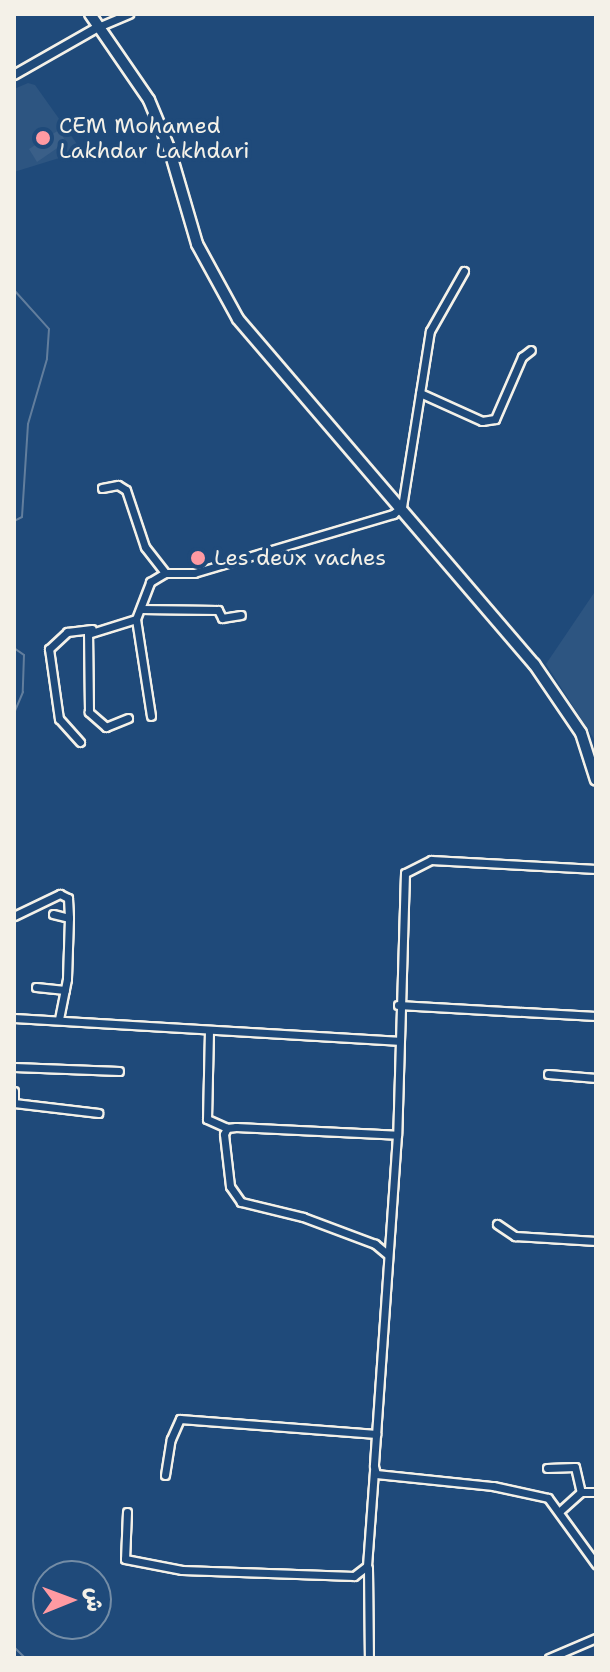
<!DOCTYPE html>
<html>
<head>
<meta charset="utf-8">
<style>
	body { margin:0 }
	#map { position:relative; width:610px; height:1672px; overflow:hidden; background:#1f4a7a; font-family:"Shantell Sans","Playpen Sans Arabic",sans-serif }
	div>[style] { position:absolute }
	.built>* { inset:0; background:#2d5581 }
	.green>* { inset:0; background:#3a5f88 }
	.stream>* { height:2px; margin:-1px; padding:0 1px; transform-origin:1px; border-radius:1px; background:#627e9d }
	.roads { filter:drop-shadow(2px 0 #f4f1e8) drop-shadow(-2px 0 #f4f1e8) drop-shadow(0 2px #f4f1e8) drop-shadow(0 -2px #f4f1e8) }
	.minor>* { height:7px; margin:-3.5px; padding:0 3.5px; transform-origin:3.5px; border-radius:3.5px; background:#1f4a7a }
	.tertiary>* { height:8px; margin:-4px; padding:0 4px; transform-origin:4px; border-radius:4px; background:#1f4a7a }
	.secondary>* { height:10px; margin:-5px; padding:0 5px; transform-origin:5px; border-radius:5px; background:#1f4a7a }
	.dots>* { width:22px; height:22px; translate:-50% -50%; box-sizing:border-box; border:4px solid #1f4a7a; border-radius:50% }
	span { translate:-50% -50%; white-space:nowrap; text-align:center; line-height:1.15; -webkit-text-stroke:8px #1f4a7a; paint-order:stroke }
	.poi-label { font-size:22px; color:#f4f1e8 }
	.left { translate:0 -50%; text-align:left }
	.frame { position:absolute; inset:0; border:16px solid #f4f1e8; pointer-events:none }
	.north { position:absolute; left:32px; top:1560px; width:80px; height:80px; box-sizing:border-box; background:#1f4a7a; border:2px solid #748da6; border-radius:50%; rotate:89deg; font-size:22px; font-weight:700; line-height:32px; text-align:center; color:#f4f1e8 }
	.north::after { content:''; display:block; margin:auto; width:28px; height:36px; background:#ff9aa2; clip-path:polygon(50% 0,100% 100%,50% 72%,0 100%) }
</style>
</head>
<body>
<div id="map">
	<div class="built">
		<i style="clip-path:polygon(28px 83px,35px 85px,82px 151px,14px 172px,14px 89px)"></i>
		<i style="clip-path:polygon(596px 590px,596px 742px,546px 664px)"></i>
	</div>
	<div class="green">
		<i style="clip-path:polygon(59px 130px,66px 142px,37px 162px,29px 149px)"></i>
	</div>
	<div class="stream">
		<i style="left:14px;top:290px;width:52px;rotate:48.1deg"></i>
		<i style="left:49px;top:329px;width:30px;rotate:94deg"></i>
		<i style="left:47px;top:359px;width:68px;rotate:106.3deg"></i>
		<i style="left:28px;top:424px;width:93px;rotate:93.7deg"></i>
		<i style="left:22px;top:517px;width:9px;rotate:153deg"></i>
		<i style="left:14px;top:648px;width:12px;rotate:35deg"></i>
		<i style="left:24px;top:655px;width:37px;rotate:92deg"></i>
		<i style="left:23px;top:692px;width:23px;rotate:113deg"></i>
		<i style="left:14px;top:1647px;width:16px;rotate:45deg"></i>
	</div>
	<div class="roads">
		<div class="minor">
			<i style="left:98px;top:27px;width:34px;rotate:-23deg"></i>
			<i style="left:420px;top:393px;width:68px;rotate:24.3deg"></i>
			<i style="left:482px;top:421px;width:13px;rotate:-9deg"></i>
			<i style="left:495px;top:419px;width:68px;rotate:-66.5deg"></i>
			<i style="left:522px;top:357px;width:11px;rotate:-38deg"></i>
			<i style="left:102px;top:488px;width:16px;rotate:-11deg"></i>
			<i style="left:118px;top:485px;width:9px;rotate:32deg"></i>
			<i style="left:126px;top:490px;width:60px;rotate:71.6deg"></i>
			<i style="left:145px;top:547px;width:33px;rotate:52deg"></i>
			<i style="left:165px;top:573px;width:29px"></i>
			<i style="left:194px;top:573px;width:208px;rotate:-16.5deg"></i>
			<i style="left:393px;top:514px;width:11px;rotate:-38deg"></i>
			<i style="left:402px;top:507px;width:178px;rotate:-81deg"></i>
			<i style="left:430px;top:331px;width:69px;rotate:-60.5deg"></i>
			<i style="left:141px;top:609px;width:77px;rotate:0.7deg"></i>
			<i style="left:218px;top:610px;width:9px;rotate:63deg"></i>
			<i style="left:222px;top:618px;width:19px;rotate:-9deg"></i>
			<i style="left:136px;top:619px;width:98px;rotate:81.2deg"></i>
			<i style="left:128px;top:718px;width:24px;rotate:158deg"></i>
			<i style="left:106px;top:727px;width:23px;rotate:-139deg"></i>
			<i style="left:89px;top:712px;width:78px;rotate:-90.7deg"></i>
			<i style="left:88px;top:634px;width:50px;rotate:-17.4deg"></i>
			<i style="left:136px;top:619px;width:40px;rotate:-69deg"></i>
			<i style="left:150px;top:582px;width:17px;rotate:-31deg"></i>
			<i style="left:80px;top:742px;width:31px;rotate:-132deg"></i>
			<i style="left:59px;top:719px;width:71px;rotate:-98.1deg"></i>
			<i style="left:49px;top:649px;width:25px;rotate:-43deg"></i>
			<i style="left:67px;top:632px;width:25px;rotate:-7deg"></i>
			<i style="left:596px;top:869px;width:165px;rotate:-176.9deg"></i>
			<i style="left:431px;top:860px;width:29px;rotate:153deg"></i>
			<i style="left:405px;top:873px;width:262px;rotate:91.7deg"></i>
			<i style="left:397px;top:1135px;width:332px;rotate:94deg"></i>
			<i style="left:374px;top:1466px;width:8px;rotate:76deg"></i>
			<i style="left:376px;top:1474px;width:118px;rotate:5.9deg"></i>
			<i style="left:493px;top:1486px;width:56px;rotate:12.3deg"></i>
			<i style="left:548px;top:1498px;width:82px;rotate:54deg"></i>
			<i style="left:53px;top:914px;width:16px;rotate:14deg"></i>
			<i style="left:69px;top:918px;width:61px;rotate:91.9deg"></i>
			<i style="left:67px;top:979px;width:41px;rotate:101.3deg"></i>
			<i style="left:14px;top:916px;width:51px;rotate:-25.6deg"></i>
			<i style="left:60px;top:894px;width:9px;rotate:27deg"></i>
			<i style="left:68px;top:898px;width:20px;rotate:87deg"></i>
			<i style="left:36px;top:987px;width:29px;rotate:6deg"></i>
			<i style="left:398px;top:1005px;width:198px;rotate:3.2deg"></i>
			<i style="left:14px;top:1018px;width:384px;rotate:3.4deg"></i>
			<i style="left:209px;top:1031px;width:88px;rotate:91.3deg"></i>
			<i style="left:207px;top:1119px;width:22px;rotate:24deg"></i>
			<i style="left:14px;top:1067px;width:105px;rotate:2.2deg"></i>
			<i style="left:548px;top:1074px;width:48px;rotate:4.8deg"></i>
			<i style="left:14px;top:1091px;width:12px;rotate:90deg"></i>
			<i style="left:14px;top:1103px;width:85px;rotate:6.8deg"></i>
			<i style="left:497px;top:1224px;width:22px;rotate:34deg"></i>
			<i style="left:515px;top:1236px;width:81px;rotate:3.5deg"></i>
			<i style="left:387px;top:1254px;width:16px;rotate:-140deg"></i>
			<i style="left:375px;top:1244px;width:77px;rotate:-159.4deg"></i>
			<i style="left:303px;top:1217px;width:64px;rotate:-166.4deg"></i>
			<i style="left:241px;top:1202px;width:19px;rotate:-125deg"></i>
			<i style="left:230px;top:1186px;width:52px;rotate:-96.6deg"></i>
			<i style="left:224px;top:1134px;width:7px;rotate:-63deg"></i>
			<i style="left:227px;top:1128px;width:9px;rotate:-6deg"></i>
			<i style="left:236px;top:1127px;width:161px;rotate:2.8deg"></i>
			<i style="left:547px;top:1468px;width:28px;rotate:-2deg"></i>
			<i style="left:575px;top:1467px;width:26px;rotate:77deg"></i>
			<i style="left:165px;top:1475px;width:36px;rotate:-81deg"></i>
			<i style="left:171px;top:1439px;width:22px;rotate:-66deg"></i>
			<i style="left:180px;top:1419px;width:197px;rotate:4.4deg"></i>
			<i style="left:561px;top:1510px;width:27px;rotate:-42deg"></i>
			<i style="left:581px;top:1492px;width:15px"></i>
			<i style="left:127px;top:1512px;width:47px;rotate:92.4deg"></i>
			<i style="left:125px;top:1559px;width:58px;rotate:10.9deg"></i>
			<i style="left:182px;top:1570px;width:172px;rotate:2deg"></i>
			<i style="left:354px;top:1576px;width:16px;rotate:-38deg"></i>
			<i style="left:367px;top:1566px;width:96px;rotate:-85.8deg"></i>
			<i style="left:368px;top:1568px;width:90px;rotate:89.4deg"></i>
			<i style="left:549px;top:1658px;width:51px;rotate:-23.1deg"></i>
		</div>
		<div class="tertiary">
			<i style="left:14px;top:75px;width:97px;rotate:-29.7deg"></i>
		</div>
		<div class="secondary">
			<i style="left:90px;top:14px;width:104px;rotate:55.5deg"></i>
			<i style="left:149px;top:100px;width:52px;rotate:67.4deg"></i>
			<i style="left:169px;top:148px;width:100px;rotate:73.7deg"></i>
			<i style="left:197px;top:244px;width:85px;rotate:61.3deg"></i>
			<i style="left:238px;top:319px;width:455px;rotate:49.4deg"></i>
			<i style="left:534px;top:664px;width:83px;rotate:55.7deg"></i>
			<i style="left:581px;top:733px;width:49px;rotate:72.3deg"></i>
		</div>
	</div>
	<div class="dots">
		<i style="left:43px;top:138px;background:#ff9aa2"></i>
		<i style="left:198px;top:558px;background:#ff9aa2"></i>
	</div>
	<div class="poi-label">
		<span class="left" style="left:59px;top:138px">CEM Mohamed<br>Lakhdar Lakhdari</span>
		<span class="left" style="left:214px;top:558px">Les deux vaches</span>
	</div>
	<div class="frame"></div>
	<div class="north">ش</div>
</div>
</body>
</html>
